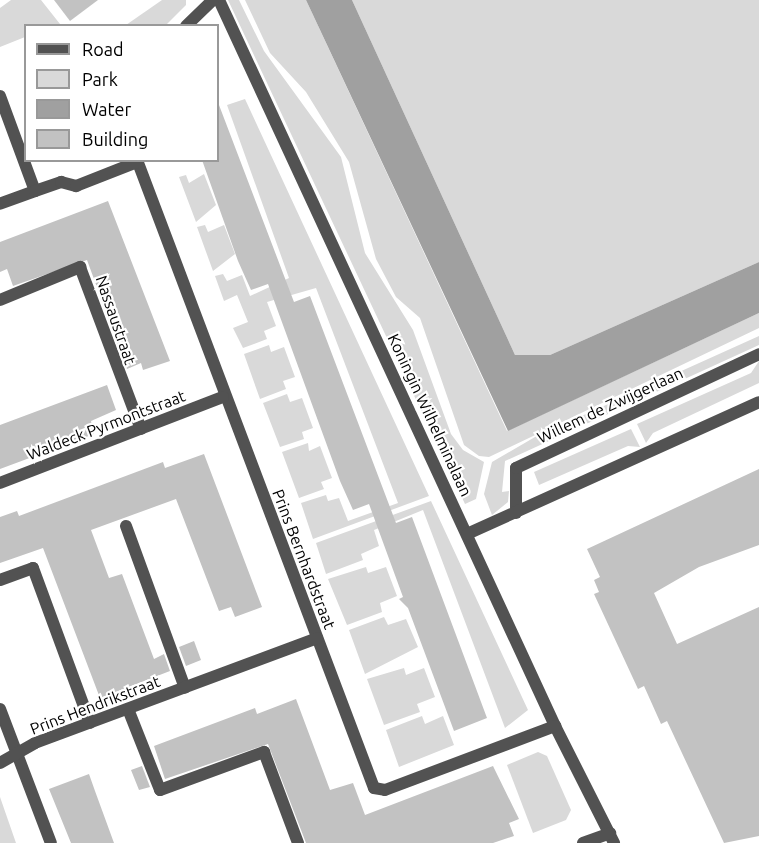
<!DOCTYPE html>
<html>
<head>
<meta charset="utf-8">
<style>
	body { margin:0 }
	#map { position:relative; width:759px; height:843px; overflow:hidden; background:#fff; font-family:Ubuntu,sans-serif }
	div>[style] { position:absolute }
	.green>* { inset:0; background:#d9d9d9 }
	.water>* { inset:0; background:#a0a0a0 }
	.building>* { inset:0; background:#c2c2c2 }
	.street>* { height:12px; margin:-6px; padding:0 6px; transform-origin:6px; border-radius:6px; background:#525252 }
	span { translate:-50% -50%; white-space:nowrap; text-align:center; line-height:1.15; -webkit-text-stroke:4.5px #fff; paint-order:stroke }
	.street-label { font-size:16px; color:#000 }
	.legend { position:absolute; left:24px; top:24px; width:195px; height:138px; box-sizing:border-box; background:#fff; border:2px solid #999; margin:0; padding:8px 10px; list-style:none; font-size:18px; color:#000 }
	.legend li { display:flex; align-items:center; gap:12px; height:30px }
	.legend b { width:30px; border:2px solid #999 }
</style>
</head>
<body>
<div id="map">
	<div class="green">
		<i style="clip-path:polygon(11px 0,41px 0,60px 24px,26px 26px,25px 37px,0 47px,0 8px)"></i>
		<i style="clip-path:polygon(162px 0,186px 0,186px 5px,166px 25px,126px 25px)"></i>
		<i style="clip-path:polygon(228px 0,239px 0,264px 51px,341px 157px,365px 253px,413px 330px,451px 434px,463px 450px,484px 462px,476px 499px,465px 504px)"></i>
		<i style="clip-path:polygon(245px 0,306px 0,507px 431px,759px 313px,759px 328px,489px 457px,479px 456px,464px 445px,420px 318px,396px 297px,376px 259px,349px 162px,306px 92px,270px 53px)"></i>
		<i style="clip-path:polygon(352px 0,759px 0,759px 262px,550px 355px,515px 355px)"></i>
		<i style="clip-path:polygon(245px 99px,429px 496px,313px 539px,301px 503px,326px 495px,328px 501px,339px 498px,348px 521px,398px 503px,316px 288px,267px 302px,276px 326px,264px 331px,267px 339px,243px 348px,233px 328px,248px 322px,237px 295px,224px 301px,215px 276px,223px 274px,227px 281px,242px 275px,250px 296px,289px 278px,227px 105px)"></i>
		<i style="clip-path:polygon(204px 174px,216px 205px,196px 222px,179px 177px,186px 175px,189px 183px)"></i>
		<i style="clip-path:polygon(205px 225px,208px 232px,224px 225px,235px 254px,213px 271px,197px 227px)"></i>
		<i style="clip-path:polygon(759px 336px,759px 345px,505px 461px,502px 492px,509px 491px,508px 502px,492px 515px,484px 494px,492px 462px,535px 437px)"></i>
		<i style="clip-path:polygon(269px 345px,271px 352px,284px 347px,295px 377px,283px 381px,286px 389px,260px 399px,244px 354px)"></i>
		<i style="clip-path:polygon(759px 361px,759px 383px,653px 433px,646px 443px,637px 424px,751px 373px)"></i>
		<i style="clip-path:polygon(287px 394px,290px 402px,302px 398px,313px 428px,302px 432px,304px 439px,280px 447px,263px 403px)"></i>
		<i style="clip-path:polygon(631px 429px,640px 447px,628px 446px,539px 485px,534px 472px)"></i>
		<i style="clip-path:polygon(308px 443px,309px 451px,320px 446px,332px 478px,321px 482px,324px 489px,299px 498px,282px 452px)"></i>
		<i style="clip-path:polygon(431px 501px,528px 710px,505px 728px,423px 510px,374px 530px,379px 546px,361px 554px,363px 560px,326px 574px,316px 543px)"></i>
		<i style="clip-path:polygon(366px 567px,368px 573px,386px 567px,397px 596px,380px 603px,382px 612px,347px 625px,328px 579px)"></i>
		<i style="clip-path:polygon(384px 617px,388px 625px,406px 619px,418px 647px,365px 674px,349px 630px)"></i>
		<i style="clip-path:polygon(404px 668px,406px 675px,424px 668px,435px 697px,417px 704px,420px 712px,384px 725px,367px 679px)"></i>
		<i style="clip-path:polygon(422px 716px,425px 724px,443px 716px,454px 745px,399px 767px,386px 730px)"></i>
		<i style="clip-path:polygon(538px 752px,547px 756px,571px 810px,566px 820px,533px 833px,507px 765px)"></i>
		<i style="clip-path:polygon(0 797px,16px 843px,0 843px)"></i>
	</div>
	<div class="water">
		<i style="clip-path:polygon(306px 0,352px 0,515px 355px,550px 355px,759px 262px,759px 313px,508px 431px)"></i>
	</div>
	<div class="building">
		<i style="clip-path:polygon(54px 0,98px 0,70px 21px)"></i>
		<i style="clip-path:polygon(219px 105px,294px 302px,310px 296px,396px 523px,412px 517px,487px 718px,454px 731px,408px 608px,399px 599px,403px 597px,369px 504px,353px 510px,340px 481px,268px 284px,251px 290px,238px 261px,202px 160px,218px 160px)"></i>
		<i style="clip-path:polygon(108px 201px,170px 361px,143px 370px,141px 363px,127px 369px,87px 260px,13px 286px,7px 269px,0 272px,0 242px)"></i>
		<i style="clip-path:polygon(107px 385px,116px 410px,91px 421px,94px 434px,0 469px,0 425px)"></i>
		<i style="clip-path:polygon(204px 454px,262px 607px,235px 617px,231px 607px,219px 611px,176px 499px,91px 530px,109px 578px,122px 574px,154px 659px,164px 654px,170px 671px,100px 698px,43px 548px,0 563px,0 517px,17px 511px,19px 516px,163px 462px,165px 468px)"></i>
		<i style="clip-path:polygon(759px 469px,759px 545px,699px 567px,654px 593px,677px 644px,759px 607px,759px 836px,724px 843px,667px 721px,661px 724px,644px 686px,638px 689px,594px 594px,599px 592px,594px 580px,600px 577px,587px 549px)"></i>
		<i style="clip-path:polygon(194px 641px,201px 660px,186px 666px,179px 647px)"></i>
		<i style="clip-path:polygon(296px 699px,330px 790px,353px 783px,365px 815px,493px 766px,519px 819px,509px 823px,514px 836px,493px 843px,306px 843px,268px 744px,165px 779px,154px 746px,255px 708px,257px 714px)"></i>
		<i style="clip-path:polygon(142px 766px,150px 787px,139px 790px,131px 770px)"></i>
		<i style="clip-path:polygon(89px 774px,95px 791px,114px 843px,71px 843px,49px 789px)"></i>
	</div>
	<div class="street">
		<i style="left:219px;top:0;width:800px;rotate:65.16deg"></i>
		<i style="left:555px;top:726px;width:131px;rotate:63.2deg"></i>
		<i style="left:186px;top:26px;width:37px;rotate:-44deg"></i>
		<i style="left:0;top:96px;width:101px;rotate:69.8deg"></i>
		<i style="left:35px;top:191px;width:37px;rotate:160deg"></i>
		<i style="left:137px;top:160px;width:671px;rotate:69.32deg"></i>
		<i style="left:374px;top:788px;width:11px;rotate:10deg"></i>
		<i style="left:385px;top:790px;width:182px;rotate:-20.6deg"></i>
		<i style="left:35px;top:191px;width:28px;rotate:-19deg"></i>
		<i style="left:61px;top:182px;width:16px;rotate:15deg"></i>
		<i style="left:76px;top:186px;width:66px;rotate:-21.5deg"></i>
		<i style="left:0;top:300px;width:87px;rotate:-22.4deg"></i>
		<i style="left:80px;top:267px;width:173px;rotate:69.4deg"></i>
		<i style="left:0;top:483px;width:239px;rotate:-21.1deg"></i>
		<i style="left:516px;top:513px;width:45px;rotate:-90deg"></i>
		<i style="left:516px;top:468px;width:268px;rotate:-25.1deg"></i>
		<i style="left:126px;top:526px;width:172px;rotate:70deg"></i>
		<i style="left:467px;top:534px;width:320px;rotate:-24.3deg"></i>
		<i style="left:0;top:580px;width:35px;rotate:-20deg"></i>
		<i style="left:33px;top:568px;width:165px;rotate:69.8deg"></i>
		<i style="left:0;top:709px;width:143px;rotate:69.2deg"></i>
		<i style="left:128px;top:709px;width:87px;rotate:68.4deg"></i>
		<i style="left:160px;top:790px;width:111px;rotate:-20.1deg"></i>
		<i style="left:264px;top:752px;width:97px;rotate:69.5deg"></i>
		<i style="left:0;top:763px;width:40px;rotate:-29.7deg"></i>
		<i style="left:35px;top:743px;width:301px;rotate:-20.4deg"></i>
		<i style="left:583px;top:843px;width:29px;rotate:-20deg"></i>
	</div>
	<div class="street-label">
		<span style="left:116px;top:320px;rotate:71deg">Nassaustraat</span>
		<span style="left:610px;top:405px;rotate:-25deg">Willem de Zwijgerlaan</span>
		<span style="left:430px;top:415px;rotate:65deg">Koningin Wilhelminalaan</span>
		<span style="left:106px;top:425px;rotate:-21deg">Waldeck Pyrmontstraat</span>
		<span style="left:304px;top:559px;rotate:69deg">Prins Bernhardstraat</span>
		<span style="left:95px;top:705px;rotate:-21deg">Prins Hendrikstraat</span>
	</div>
	<ul class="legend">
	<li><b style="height:8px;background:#525252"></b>Road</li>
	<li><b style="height:16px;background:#d9d9d9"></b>Park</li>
	<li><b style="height:16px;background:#a0a0a0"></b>Water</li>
	<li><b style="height:16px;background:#c2c2c2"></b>Building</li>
	</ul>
</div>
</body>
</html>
